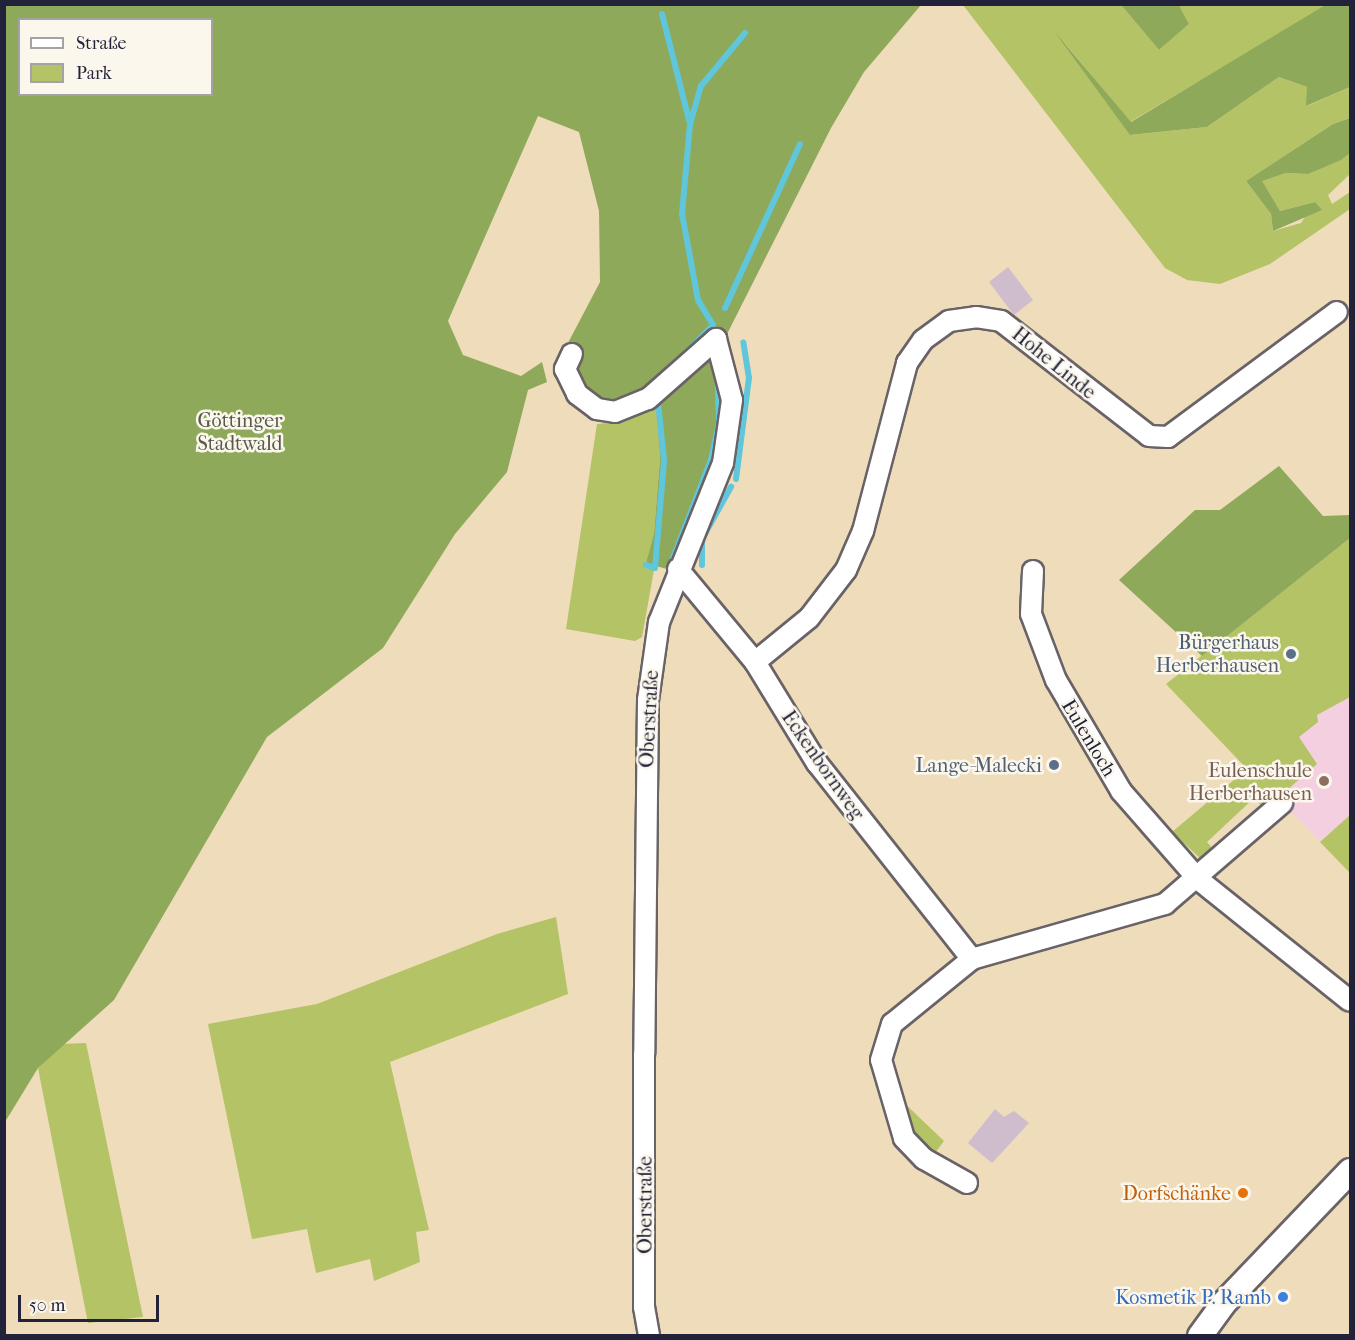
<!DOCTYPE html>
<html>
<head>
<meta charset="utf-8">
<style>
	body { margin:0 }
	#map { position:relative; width:1355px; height:1340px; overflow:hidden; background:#eedcba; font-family:"IM FELL French Canon",serif }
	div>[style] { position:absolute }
	.built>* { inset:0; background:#f3cfdf }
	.industrial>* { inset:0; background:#cfbdce }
	.green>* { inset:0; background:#b4c365 }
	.forest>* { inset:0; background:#8fa95a }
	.stream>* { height:6px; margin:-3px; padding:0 3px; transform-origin:3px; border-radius:3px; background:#5fc6dc }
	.roads { filter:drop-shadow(2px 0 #696367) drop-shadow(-2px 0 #696367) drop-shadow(0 2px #696367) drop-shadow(0 -2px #696367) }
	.minor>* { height:20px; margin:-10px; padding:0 10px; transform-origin:10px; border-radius:10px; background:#fff }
	.tertiary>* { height:24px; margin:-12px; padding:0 12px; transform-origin:12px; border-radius:12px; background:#fff }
	.dots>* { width:16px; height:16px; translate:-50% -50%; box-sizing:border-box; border:3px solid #fbf7ec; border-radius:50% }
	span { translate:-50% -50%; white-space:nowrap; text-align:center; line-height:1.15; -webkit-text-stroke:5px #fbf7ec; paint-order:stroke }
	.street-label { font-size:20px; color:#22223b }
	.park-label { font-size:20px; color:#555a4a }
	.service-label { font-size:20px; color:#4e5e75 }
	.right { translate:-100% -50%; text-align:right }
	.education-label { font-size:20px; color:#785e54 }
	.food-label { font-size:20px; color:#c56008 }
	.shop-label { font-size:20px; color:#366cbe }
	.frame { position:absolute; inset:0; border:6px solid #22223b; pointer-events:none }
	.legend { position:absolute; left:18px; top:18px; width:195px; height:78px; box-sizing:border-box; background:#fbf7ec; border:2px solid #a4a2a5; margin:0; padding:8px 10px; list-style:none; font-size:18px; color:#22223b }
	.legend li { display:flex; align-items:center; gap:12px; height:30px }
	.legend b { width:30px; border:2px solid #a4a2a5 }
	.scale { position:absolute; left:18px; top:1295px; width:141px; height:27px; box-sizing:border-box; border:3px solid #22223b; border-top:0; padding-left:8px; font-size:18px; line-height:21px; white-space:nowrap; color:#22223b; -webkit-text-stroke:4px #fbf7ec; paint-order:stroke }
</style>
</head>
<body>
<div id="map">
	<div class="built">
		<i style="clip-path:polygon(1350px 697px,1350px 815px,1320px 842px,1278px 798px,1316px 764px,1299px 737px,1318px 722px,1317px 715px)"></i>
	</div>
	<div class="industrial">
		<i style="clip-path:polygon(1008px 267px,1033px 300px,1014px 315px,989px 282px)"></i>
		<i style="clip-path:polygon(995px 1109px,1004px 1117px,1014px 1111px,1029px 1123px,992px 1163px,968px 1143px)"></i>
	</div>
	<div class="green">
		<i style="clip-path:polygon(963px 5px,1121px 5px,1159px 50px,1189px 24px,1179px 5px,1327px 5px,1130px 122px,1063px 41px,1131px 135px,1207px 127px,1279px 77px,1307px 87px,1307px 106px,1350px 87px,1350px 118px,1333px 124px,1246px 181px,1271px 214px,1273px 231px,1301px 223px,1315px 202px,1280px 211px,1261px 181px,1286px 173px,1308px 174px,1350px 153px,1350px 174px,1328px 195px,1332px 204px,1350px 192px,1350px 209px,1270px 264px,1220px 284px,1187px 280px,1165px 268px)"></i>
		<i style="clip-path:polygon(656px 405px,660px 458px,654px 533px,645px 567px,654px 570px,642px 637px,635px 641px,566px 629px,597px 424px,626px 421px)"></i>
		<i style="clip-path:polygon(1350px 538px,1350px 697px,1317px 715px,1318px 722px,1299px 737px,1317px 764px,1265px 809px,1254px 798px,1207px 842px,1217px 854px,1203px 861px,1172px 832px,1247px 769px,1166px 684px)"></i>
		<i style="clip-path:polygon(1350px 815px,1350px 873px,1320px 842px)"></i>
		<i style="clip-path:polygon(556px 917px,568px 994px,390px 1062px,429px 1230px,416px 1232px,420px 1262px,374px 1281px,370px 1259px,316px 1273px,307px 1229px,252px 1239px,208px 1024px,317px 1004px,497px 934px)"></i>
		<i style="clip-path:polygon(86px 1043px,143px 1317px,88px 1323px,38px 1068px,63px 1044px)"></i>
		<i style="clip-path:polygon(900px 1099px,944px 1141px,932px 1157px,907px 1126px)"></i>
	</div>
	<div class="forest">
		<i style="clip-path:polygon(1327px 4px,1350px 5px,1350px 87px,1306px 106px,1307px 87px,1279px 77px,1207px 127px,1130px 135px,1054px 31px,1131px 122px)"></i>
		<i style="clip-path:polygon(evenodd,5px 5px,921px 5px,864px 72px,831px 128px,722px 344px,725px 380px,715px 464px,670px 570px,646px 563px,654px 533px,660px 458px,656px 405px,597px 402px,558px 362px,600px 282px,599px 211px,579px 132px,538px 116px,448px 321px,463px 355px,521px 376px,542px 362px,547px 382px,528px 390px,507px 472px,455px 534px,383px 648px,267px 737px,114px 1000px,38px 1068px,5px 1122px,5px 5px,20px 20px,212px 20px,212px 94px,20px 94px,20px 20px)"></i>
		<i style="clip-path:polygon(1121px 5px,1179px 5px,1189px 24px,1159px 50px)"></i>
		<i style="clip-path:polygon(1350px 118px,1350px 153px,1341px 160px,1308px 174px,1286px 173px,1262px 181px,1280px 211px,1315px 202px,1322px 210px,1273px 231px,1271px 214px,1246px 181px,1333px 124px)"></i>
		<i style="clip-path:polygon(1279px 466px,1323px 516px,1350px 515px,1350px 538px,1202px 656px,1119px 580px,1195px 510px,1220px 510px)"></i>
	</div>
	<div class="stream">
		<i style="left:662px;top:14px;width:114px;rotate:75.7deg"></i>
		<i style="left:725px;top:308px;width:180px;rotate:-65.4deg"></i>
		<i style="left:683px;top:356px;width:43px;rotate:-45.9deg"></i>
		<i style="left:713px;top:325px;width:29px;rotate:-121deg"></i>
		<i style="left:698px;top:300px;width:87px;rotate:-100.5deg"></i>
		<i style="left:682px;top:214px;width:90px;rotate:-84.9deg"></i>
		<i style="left:690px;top:124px;width:40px;rotate:-74deg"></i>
		<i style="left:701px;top:86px;width:69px;rotate:-50.3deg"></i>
		<i style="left:736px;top:479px;width:102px;rotate:-82.7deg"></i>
		<i style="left:749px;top:378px;width:36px;rotate:-99deg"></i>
		<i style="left:646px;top:565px;width:9px;rotate:18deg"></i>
		<i style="left:655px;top:568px;width:108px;rotate:-85.2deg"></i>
		<i style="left:664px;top:460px;width:58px;rotate:-95.9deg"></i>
		<i style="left:702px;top:565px;width:26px;rotate:-90deg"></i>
		<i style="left:702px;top:539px;width:60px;rotate:-60.9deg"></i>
		<i style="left:670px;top:566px;width:114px;rotate:-68.9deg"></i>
		<i style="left:711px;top:460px;width:39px;rotate:-78deg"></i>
		<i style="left:719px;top:422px;width:38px;rotate:-92deg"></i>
	</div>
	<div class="roads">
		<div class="minor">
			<i style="left:572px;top:354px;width:17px;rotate:115deg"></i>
			<i style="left:565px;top:369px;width:28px;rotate:64deg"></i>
			<i style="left:577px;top:394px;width:25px;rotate:37deg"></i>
			<i style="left:597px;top:409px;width:18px;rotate:9deg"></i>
			<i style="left:615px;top:412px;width:35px;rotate:-22deg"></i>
			<i style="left:648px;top:399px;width:91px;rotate:-41.4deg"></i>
			<i style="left:716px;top:339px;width:63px;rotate:75.3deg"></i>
			<i style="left:732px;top:400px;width:64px;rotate:98.1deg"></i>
			<i style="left:723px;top:463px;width:171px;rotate:111.9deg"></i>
			<i style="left:659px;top:622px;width:79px;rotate:98deg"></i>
			<i style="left:648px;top:700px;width:354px;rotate:90.6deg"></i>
			<i style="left:644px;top:1054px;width:253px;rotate:90deg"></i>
			<i style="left:644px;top:1307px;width:29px;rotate:80deg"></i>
			<i style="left:678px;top:569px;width:121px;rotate:50.4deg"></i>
			<i style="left:755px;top:662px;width:119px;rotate:58.5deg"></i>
			<i style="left:817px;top:763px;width:250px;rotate:51.7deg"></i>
			<i style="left:972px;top:959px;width:201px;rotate:-15.9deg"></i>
			<i style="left:1165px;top:904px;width:155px;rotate:-40.8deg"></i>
			<i style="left:1033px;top:571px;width:43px;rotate:92.7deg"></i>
			<i style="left:1031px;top:614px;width:71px;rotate:69.3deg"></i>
			<i style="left:1056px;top:680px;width:129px;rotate:59.6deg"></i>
			<i style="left:1121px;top:791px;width:118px;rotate:48.8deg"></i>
			<i style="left:1199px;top:880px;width:193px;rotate:38.7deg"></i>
			<i style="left:755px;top:662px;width:70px;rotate:-39.2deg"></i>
			<i style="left:809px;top:618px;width:61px;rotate:-52.4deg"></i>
			<i style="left:846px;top:570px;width:43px;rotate:-66.4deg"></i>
			<i style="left:863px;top:531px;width:174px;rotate:-75.3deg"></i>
			<i style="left:907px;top:363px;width:28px;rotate:-55deg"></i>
			<i style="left:923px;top:340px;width:32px;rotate:-36deg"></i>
			<i style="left:949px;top:321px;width:27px;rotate:-8deg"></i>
			<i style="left:976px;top:317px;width:25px;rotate:9deg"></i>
			<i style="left:1001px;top:321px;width:187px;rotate:37.8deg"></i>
			<i style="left:1149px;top:436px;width:19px;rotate:3deg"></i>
			<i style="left:1168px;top:437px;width:210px;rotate:-36.5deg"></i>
			<i style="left:967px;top:1183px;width:49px;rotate:-150.8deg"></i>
			<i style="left:924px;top:1159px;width:29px;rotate:-134deg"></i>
			<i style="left:904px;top:1138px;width:81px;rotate:-106.4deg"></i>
			<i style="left:881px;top:1060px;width:38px;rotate:-73deg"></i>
			<i style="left:892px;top:1024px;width:103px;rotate:-39.1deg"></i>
		</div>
		<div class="tertiary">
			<i style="left:1200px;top:1336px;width:39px;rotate:-54deg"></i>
			<i style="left:1223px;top:1304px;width:184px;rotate:-46.3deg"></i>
		</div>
	</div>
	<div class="dots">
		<i style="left:1291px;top:654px;background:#5c6f8a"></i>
		<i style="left:1054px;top:765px;background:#5c6f8a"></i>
		<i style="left:1324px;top:781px;background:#8d6e63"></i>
		<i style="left:1243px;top:1193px;background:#e8710a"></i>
		<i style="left:1283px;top:1297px;background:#3f7fe0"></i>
	</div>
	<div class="street-label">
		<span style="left:1054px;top:363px;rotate:39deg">Hohe Linde</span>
		<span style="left:649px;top:719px;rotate:-87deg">Oberstraße</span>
		<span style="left:1089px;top:738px;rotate:59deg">Eulenloch</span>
		<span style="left:823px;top:765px;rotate:55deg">Eckenbornweg</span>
		<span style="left:645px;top:1205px;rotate:-90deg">Oberstraße</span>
	</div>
	<div class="park-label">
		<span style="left:240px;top:432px">Göttinger<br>Stadtwald</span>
	</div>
	<div class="service-label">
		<span class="right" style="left:1279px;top:654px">Bürgerhaus<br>Herberhausen</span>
		<span class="right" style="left:1042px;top:765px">Lange-Malecki</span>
	</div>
	<div class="education-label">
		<span class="right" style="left:1312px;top:782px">Eulenschule<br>Herberhausen</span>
	</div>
	<div class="food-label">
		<span class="right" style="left:1231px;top:1193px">Dorfschänke</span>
	</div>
	<div class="shop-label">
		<span class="right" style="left:1271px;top:1297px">Kosmetik P. Ramb</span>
	</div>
	<div class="frame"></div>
	<ul class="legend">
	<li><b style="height:8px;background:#fff"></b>Straße</li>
	<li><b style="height:16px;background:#b4c365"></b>Park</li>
	</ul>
	<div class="scale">50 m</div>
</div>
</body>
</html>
